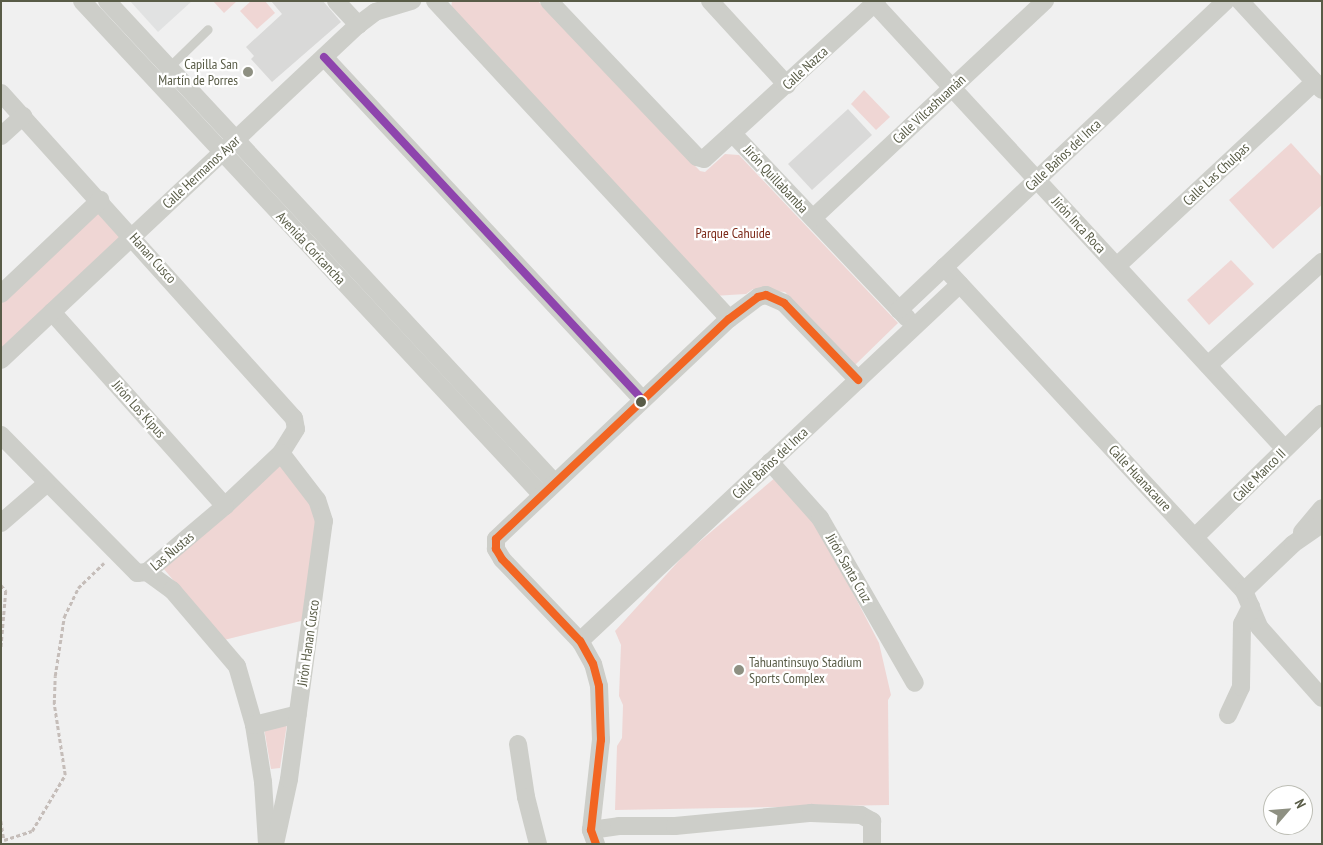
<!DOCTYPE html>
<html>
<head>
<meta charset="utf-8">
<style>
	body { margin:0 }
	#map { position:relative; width:1323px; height:845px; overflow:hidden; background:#f0f0f0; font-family:"PT Sans Narrow",sans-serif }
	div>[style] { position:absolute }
	.education>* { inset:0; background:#e1e2e2 }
	.green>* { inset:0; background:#efd6d4 }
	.building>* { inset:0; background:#d9d9d8 }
	.path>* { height:2.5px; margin-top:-1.25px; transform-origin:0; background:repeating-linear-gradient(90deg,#c5bdb9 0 4px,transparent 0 6.5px) }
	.service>* { height:9px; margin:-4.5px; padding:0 4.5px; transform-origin:4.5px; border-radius:4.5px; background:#cdcec9 }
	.minor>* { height:18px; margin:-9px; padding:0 9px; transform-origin:9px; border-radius:9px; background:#cdcec9 }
	.bus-1>* { height:8px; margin:-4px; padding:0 4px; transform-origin:4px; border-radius:4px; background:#8e44ad }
	.bus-2>* { height:8px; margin:-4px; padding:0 4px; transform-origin:4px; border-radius:4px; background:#f26522 }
	.dots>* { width:14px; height:14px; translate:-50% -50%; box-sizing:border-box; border:2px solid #fff; border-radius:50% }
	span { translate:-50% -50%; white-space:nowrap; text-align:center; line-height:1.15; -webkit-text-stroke:4.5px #fff; paint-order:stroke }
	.poi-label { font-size:14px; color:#595c47 }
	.right { translate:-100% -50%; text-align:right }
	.left { translate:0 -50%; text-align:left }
	.street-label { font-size:14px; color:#595c47 }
	.park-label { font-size:14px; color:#7c2a19 }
	.frame { position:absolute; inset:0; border:2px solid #595c47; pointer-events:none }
	.north { position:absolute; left:1263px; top:785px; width:50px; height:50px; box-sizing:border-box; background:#fff; border:1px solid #bdbeb5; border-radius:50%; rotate:63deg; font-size:14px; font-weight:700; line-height:20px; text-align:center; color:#595c47 }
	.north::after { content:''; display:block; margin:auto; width:18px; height:22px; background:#8e9082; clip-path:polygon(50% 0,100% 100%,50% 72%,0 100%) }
</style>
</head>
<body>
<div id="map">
	<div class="education">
		<i style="clip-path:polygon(130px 1px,192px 1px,158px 32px)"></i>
	</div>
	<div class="green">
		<i style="clip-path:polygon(213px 1px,237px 1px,224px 13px)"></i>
		<i style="clip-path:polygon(251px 1px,265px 1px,275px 13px,257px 29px,240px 11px)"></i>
		<i style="clip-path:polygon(452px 1px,538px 1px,700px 171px,705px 172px,725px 154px,739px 155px,898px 323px,855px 365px,785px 292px,753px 289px,746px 294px,713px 296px,451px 8px)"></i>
		<i style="clip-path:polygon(864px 90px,890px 117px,876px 130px,851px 104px)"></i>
		<i style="clip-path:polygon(1291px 143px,1322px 177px,1322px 205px,1273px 249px,1229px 200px)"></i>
		<i style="clip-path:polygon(99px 208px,126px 236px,1px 355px,1px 301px)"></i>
		<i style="clip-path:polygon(1231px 260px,1254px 284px,1209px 325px,1187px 300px)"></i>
		<i style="clip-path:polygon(281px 461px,315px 507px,318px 519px,305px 620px,224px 640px,163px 568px)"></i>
		<i style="clip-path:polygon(776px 477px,815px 520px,879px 643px,891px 695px,888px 700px,889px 805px,615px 810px,617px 746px,622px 738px,623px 705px,619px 696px,621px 645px,615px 631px,686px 553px)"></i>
		<i style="clip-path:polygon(287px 724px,280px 768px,271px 769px,264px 728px)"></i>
	</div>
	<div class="building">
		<i style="clip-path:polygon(271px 1px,323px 1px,341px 22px,272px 82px,251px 59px,254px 56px,246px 47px,282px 14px)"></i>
		<i style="clip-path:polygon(848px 109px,872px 135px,812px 190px,788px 164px)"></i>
	</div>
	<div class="path">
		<i style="left:1px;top:585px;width:8px;rotate:50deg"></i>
		<i style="left:6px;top:591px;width:58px;rotate:94.9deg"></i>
		<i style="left:1px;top:821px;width:19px;rotate:81deg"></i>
		<i style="left:4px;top:840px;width:29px;rotate:-18deg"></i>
		<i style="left:32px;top:831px;width:65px;rotate:-59.5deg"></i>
		<i style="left:65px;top:775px;width:72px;rotate:-98.8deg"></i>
		<i style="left:54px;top:704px;width:28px;rotate:-88deg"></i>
		<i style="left:55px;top:676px;width:60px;rotate:-81.3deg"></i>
		<i style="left:64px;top:617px;width:32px;rotate:-64deg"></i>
		<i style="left:78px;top:588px;width:36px;rotate:-44deg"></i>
	</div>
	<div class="service">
		<i style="left:169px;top:67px;width:54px;rotate:-44.3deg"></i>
	</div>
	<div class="minor">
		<i style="left:82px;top:1px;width:674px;rotate:47.05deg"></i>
		<i style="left:107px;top:1px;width:657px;rotate:47.1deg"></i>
		<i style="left:336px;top:1px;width:33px;rotate:47deg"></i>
		<i style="left:435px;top:1px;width:433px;rotate:47.2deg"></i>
		<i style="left:549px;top:1px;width:215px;rotate:46.5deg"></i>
		<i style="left:697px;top:157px;width:7px;rotate:16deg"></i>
		<i style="left:704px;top:159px;width:234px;rotate:-42.4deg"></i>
		<i style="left:710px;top:1px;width:114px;rotate:47.5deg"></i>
		<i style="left:872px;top:1px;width:609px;rotate:47.33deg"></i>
		<i style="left:1240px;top:1px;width:121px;rotate:47.3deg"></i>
		<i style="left:324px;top:57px;width:468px;rotate:47.1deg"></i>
		<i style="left:1px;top:93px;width:438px;rotate:48deg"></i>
		<i style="left:294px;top:418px;width:11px;rotate:80deg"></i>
		<i style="left:296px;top:429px;width:28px;rotate:122deg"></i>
		<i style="left:281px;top:453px;width:77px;rotate:136.6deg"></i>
		<i style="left:225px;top:506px;width:102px;rotate:139.8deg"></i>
		<i style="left:147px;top:572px;width:10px;rotate:174deg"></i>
		<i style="left:137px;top:573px;width:194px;rotate:-134.6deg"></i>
		<i style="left:734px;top:135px;width:252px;rotate:46.6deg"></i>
		<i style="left:1px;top:136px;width:30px;rotate:-42deg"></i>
		<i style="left:813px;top:218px;width:318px;rotate:-43.1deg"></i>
		<i style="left:1117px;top:266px;width:270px;rotate:-43deg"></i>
		<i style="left:944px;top:267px;width:442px;rotate:47.2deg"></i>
		<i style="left:1244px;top:591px;width:39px;rotate:67deg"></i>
		<i style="left:1259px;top:627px;width:95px;rotate:48.4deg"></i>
		<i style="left:1px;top:294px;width:137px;rotate:-43.5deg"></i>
		<i style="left:899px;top:310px;width:450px;rotate:-43.4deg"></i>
		<i style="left:52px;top:312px;width:260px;rotate:48.3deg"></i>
		<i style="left:1px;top:360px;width:490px;rotate:-43.2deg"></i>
		<i style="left:358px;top:25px;width:21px;rotate:-37deg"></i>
		<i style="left:375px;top:12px;width:39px;rotate:-17deg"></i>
		<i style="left:1208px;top:365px;width:154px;rotate:-42.1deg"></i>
		<i style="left:770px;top:462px;width:75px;rotate:48.2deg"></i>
		<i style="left:820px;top:518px;width:190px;rotate:60.1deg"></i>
		<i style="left:1px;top:523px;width:60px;rotate:-40.9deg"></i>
		<i style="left:1302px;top:532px;width:31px;rotate:-50deg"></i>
		<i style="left:1195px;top:537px;width:177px;rotate:-44.3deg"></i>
		<i style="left:147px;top:572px;width:31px;rotate:36deg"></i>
		<i style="left:172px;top:590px;width:100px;rotate:49.5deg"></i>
		<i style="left:237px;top:666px;width:61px;rotate:73.9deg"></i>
		<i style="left:254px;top:725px;width:58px;rotate:81deg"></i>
		<i style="left:263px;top:782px;width:62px;rotate:86.3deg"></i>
		<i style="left:1244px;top:591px;width:68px;rotate:-43.8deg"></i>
		<i style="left:1293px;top:544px;width:35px;rotate:-35deg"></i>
		<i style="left:580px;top:641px;width:521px;rotate:-43.21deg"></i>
		<i style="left:1228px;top:715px;width:31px;rotate:-65deg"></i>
		<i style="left:1241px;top:687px;width:63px;rotate:-89.1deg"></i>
		<i style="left:1242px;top:624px;width:20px;rotate:-63deg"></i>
		<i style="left:254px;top:725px;width:45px;rotate:-14deg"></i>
		<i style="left:518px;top:744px;width:54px;rotate:81.4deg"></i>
		<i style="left:526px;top:797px;width:49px;rotate:75.7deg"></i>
		<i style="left:591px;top:830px;width:28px;rotate:-8deg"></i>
		<i style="left:619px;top:826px;width:56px"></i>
		<i style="left:675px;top:826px;width:137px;rotate:-5.5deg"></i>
		<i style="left:811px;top:813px;width:50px;rotate:2.3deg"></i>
		<i style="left:861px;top:815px;width:13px;rotate:29deg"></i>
		<i style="left:872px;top:821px;width:23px;rotate:90deg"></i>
		<i style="left:275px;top:844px;width:66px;rotate:-77.8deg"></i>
		<i style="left:289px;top:779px;width:260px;rotate:-82.3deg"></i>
		<i style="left:324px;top:521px;width:22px;rotate:-108deg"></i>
		<i style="left:317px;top:500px;width:59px;rotate:-127.5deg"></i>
		<i style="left:596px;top:844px;width:15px;rotate:-110deg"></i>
		<i style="left:591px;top:830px;width:91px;rotate:-83.7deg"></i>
		<i style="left:601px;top:740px;width:54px;rotate:-92.1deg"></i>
		<i style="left:599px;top:686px;width:23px;rotate:-105deg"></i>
		<i style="left:593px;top:664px;width:26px;rotate:-119deg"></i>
		<i style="left:580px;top:641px;width:113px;rotate:-133.6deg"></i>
		<i style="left:502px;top:559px;width:12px;rotate:-121deg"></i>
		<i style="left:496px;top:549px;width:10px;rotate:-90deg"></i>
		<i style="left:496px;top:539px;width:320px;rotate:-43.4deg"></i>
		<i style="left:729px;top:319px;width:36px;rotate:-37deg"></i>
		<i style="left:758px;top:297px;width:8px;rotate:-14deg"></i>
		<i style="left:766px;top:295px;width:20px;rotate:24deg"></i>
		<i style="left:784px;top:303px;width:107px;rotate:46.1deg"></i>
	</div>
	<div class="bus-1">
		<i style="left:324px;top:57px;width:468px;rotate:47.1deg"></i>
	</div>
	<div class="bus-2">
		<i style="left:596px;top:844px;width:15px;rotate:-110deg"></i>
		<i style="left:591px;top:830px;width:91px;rotate:-83.7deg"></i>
		<i style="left:601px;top:740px;width:54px;rotate:-92.1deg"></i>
		<i style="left:599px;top:686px;width:23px;rotate:-105deg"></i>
		<i style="left:593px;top:664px;width:26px;rotate:-119deg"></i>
		<i style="left:580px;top:641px;width:113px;rotate:-133.6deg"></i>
		<i style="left:502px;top:559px;width:12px;rotate:-121deg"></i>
		<i style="left:496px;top:549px;width:10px;rotate:-90deg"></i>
		<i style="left:496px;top:539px;width:320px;rotate:-43.4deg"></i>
		<i style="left:729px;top:319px;width:36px;rotate:-37deg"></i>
		<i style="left:758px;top:297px;width:8px;rotate:-14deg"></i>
		<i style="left:766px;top:295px;width:20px;rotate:24deg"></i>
		<i style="left:784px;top:303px;width:107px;rotate:46.1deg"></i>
	</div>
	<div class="dots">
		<i style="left:248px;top:72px;background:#8e9082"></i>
		<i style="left:641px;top:402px;background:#595c47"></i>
		<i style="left:739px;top:670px;background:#8e9082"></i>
	</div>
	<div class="poi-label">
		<span class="right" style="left:238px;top:72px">Capilla San<br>Martín de Porres</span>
		<span class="left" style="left:749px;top:670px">Tahuantinsuyo Stadium<br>Sports Complex</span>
	</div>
	<div class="street-label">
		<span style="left:805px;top:68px;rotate:-43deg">Calle Nazca</span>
		<span style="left:929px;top:109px;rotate:-43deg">Calle Vilcashuamán</span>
		<span style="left:1063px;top:155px;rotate:-43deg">Calle Baños del Inca</span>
		<span style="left:201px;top:172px;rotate:-43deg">Calle Hermanos Ayar</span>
		<span style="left:1216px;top:174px;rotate:-43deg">Calle Las Chulpas</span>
		<span style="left:776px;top:179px;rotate:47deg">Jirón Quillabamba</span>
		<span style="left:1079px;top:225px;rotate:47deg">Jirón Inca Roca</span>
		<span style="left:311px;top:248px;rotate:47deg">Avenida Coricancha</span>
		<span style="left:153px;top:258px;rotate:48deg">Hanan Cusco</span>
		<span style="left:139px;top:409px;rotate:48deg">Jirón Los Kipus</span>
		<span style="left:770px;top:463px;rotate:-43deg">Calle Baños del Inca</span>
		<span style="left:1259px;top:475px;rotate:-45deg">Calle Manco II</span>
		<span style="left:1140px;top:478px;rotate:47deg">Calle Huanacaure</span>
		<span style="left:172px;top:551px;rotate:-40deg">Las Ñustas</span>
		<span style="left:849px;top:568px;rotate:60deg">Jirón Santa Cruz</span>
		<span style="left:308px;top:643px;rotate:-82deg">Jirón Hanan Cusco</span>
	</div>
	<div class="park-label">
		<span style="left:733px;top:233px">Parque Cahuide</span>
	</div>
	<div class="frame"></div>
	<div class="north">N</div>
</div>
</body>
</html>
